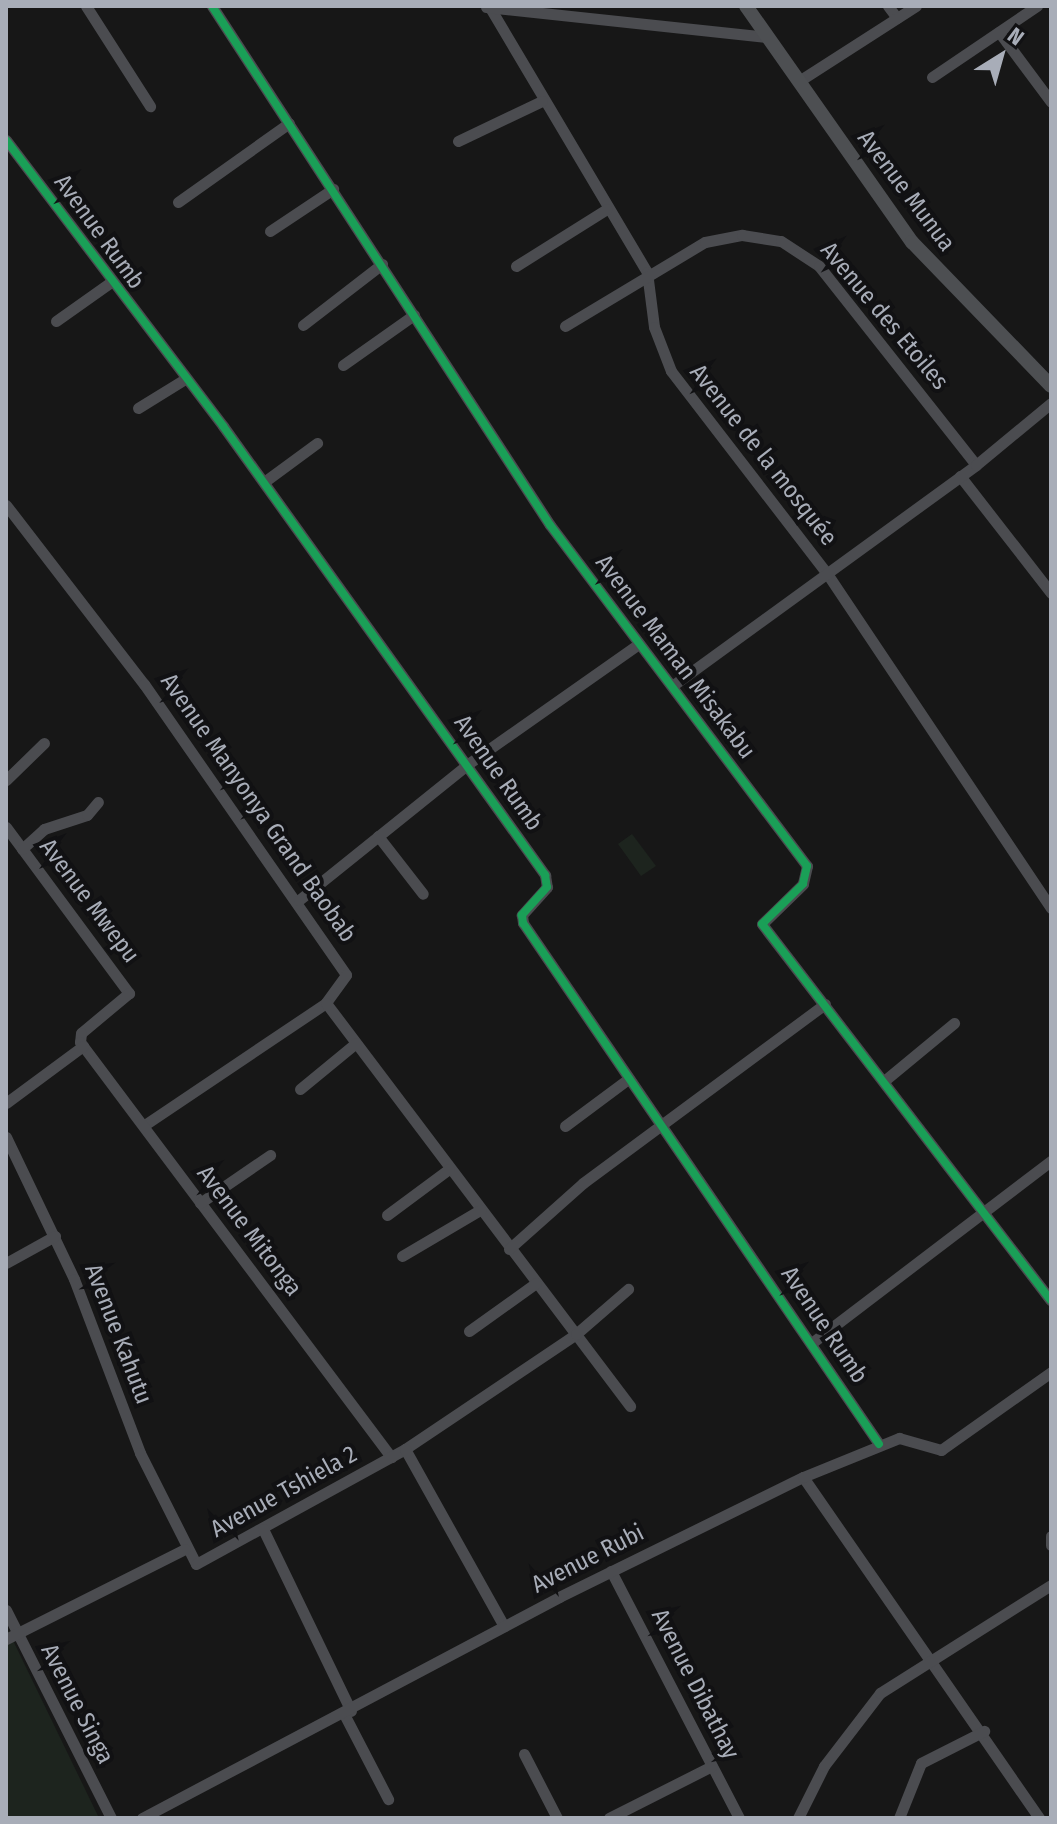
<!DOCTYPE html>
<html>
<head>
<meta charset="utf-8">
<style>
	body { margin:0 }
	#map { position:relative; width:1057px; height:1824px; overflow:hidden; background:#171717; font-family:"Fira Sans Condensed",sans-serif }
	div>[style] { position:absolute }
	.green>* { inset:0; background:#1d241e }
	.minor>* { height:11px; margin:-5.5px; padding:0 5.5px; transform-origin:5.5px; border-radius:5.5px; background:#4b4c50 }
	.major>* { height:14px; margin:-7px; padding:0 7px; transform-origin:7px; border-radius:7px; background:#4d4f52 }
	.cycleway>* { height:8px; margin:-4px; padding:0 4px; transform-origin:4px; border-radius:4px; background:#1a9f57 }
	span { translate:-50% -50%; white-space:nowrap; text-align:center; line-height:1.15; -webkit-text-stroke:8px #111113; paint-order:stroke }
	.street-label { font-size:24px; color:#a8adb8 }
	.frame { position:absolute; inset:0; border:8px solid #a8adb8; pointer-events:none }
	.north { position:absolute; left:961px; top:16px; width:80px; height:80px; -webkit-text-stroke:6px #111113; paint-order:stroke; rotate:37deg; font-size:22px; font-weight:700; line-height:32px; text-align:center; color:#a8adb8 }
	.north::after { content:''; display:block; margin:auto; width:28px; height:36px; background:#a8adb8; clip-path:polygon(50% 0,100% 100%,50% 72%,0 100%) }
</style>
</head>
<body>
<div id="map">
	<div class="green">
		<i style="clip-path:polygon(632px 834px,656px 866px,641px 876px,618px 844px)"></i>
		<i style="clip-path:polygon(6px 1626px,99px 1818px,6px 1818px)"></i>
	</div>
	<div class="minor">
		<i style="left:86px;top:6px;width:119px;rotate:57.4deg"></i>
		<i style="left:212px;top:6px;width:619px;rotate:56.93deg"></i>
		<i style="left:550px;top:525px;width:427px;rotate:53deg"></i>
		<i style="left:807px;top:866px;width:18px;rotate:103deg"></i>
		<i style="left:803px;top:884px;width:57px;rotate:135.7deg"></i>
		<i style="left:762px;top:924px;width:474px;rotate:52.5deg"></i>
		<i style="left:489px;top:6px;width:309px;rotate:59.3deg"></i>
		<i style="left:647px;top:272px;width:55px;rotate:82.7deg"></i>
		<i style="left:654px;top:327px;width:47px;rotate:68.9deg"></i>
		<i style="left:671px;top:371px;width:257px;rotate:52.4deg"></i>
		<i style="left:828px;top:575px;width:401px;rotate:56.2deg"></i>
		<i style="left:888px;top:6px;width:15px;rotate:53deg"></i>
		<i style="left:486px;top:7px;width:283px;rotate:6.1deg"></i>
		<i style="left:999px;top:32px;width:87px;rotate:53.4deg"></i>
		<i style="left:932px;top:77px;width:127px;rotate:-34.1deg"></i>
		<i style="left:799px;top:81px;width:139px;rotate:-32.7deg"></i>
		<i style="left:6px;top:140px;width:359px;rotate:52.8deg"></i>
		<i style="left:223px;top:426px;width:553px;rotate:54.35deg"></i>
		<i style="left:545px;top:875px;width:12px;rotate:81deg"></i>
		<i style="left:547px;top:887px;width:38px;rotate:132deg"></i>
		<i style="left:522px;top:915px;width:8px;rotate:83deg"></i>
		<i style="left:523px;top:923px;width:631px;rotate:55.66deg"></i>
		<i style="left:458px;top:141px;width:93px;rotate:-25.5deg"></i>
		<i style="left:178px;top:202px;width:136px;rotate:-35.4deg"></i>
		<i style="left:270px;top:231px;width:76px;rotate:-33.7deg"></i>
		<i style="left:516px;top:266px;width:107px;rotate:-32.1deg"></i>
		<i style="left:56px;top:321px;width:67px;rotate:-35.3deg"></i>
		<i style="left:303px;top:325px;width:100px;rotate:-37.7deg"></i>
		<i style="left:565px;top:326px;width:163px;rotate:-31deg"></i>
		<i style="left:705px;top:242px;width:38px;rotate:-11deg"></i>
		<i style="left:742px;top:235px;width:39px;rotate:9deg"></i>
		<i style="left:781px;top:241px;width:45px;rotate:33.3deg"></i>
		<i style="left:819px;top:266px;width:253px;rotate:51.7deg"></i>
		<i style="left:343px;top:365px;width:87px;rotate:-35.2deg"></i>
		<i style="left:138px;top:408px;width:55px;rotate:-31.7deg"></i>
		<i style="left:960px;top:476px;width:148px;rotate:52.1deg"></i>
		<i style="left:264px;top:482px;width:66px;rotate:-36.3deg"></i>
		<i style="left:6px;top:505px;width:226px;rotate:52.4deg"></i>
		<i style="left:144px;top:684px;width:354px;rotate:55.2deg"></i>
		<i style="left:346px;top:975px;width:34px;rotate:126deg"></i>
		<i style="left:326px;top:1003px;width:220px;rotate:146.1deg"></i>
		<i style="left:672px;top:686px;width:376px;rotate:-36deg"></i>
		<i style="left:976px;top:465px;width:97px;rotate:-39.6deg"></i>
		<i style="left:6px;top:780px;width:53px;rotate:-44.2deg"></i>
		<i style="left:6px;top:827px;width:207px;rotate:53.5deg"></i>
		<i style="left:129px;top:993px;width:62px;rotate:140.2deg"></i>
		<i style="left:81px;top:1033px;width:9px;rotate:96deg"></i>
		<i style="left:80px;top:1042px;width:519px;rotate:53.15deg"></i>
		<i style="left:378px;top:836px;width:73px;rotate:52.2deg"></i>
		<i style="left:22px;top:849px;width:30px;rotate:-42deg"></i>
		<i style="left:44px;top:829px;width:45px;rotate:-18deg"></i>
		<i style="left:87px;top:815px;width:17px;rotate:-50deg"></i>
		<i style="left:299px;top:900px;width:217px;rotate:-38.8deg"></i>
		<i style="left:468px;top:764px;width:209px;rotate:-35.1deg"></i>
		<i style="left:326px;top:1003px;width:505px;rotate:52.97deg"></i>
		<i style="left:884px;top:1081px;width:91px;rotate:-39.6deg"></i>
		<i style="left:300px;top:1089px;width:72px;rotate:-39.4deg"></i>
		<i style="left:6px;top:1103px;width:96px;rotate:-36.5deg"></i>
		<i style="left:565px;top:1126px;width:79px;rotate:-36.7deg"></i>
		<i style="left:6px;top:1137px;width:157px;rotate:64.4deg"></i>
		<i style="left:74px;top:1279px;width:186px;rotate:69.2deg"></i>
		<i style="left:140px;top:1453px;width:124px;rotate:63.2deg"></i>
		<i style="left:196px;top:1564px;width:239px;rotate:-28.8deg"></i>
		<i style="left:405px;top:1449px;width:206px;rotate:-33.9deg"></i>
		<i style="left:576px;top:1334px;width:69px;rotate:-40.9deg"></i>
		<i style="left:200px;top:1203px;width:85px;rotate:-34.4deg"></i>
		<i style="left:387px;top:1215px;width:77px;rotate:-36.6deg"></i>
		<i style="left:509px;top:1249px;width:99px;rotate:-41.7deg"></i>
		<i style="left:583px;top:1183px;width:301px;rotate:-36.5deg"></i>
		<i style="left:402px;top:1256px;width:91px;rotate:-30.5deg"></i>
		<i style="left:6px;top:1263px;width:56px;rotate:-28.9deg"></i>
		<i style="left:469px;top:1331px;width:82px;rotate:-35.6deg"></i>
		<i style="left:813px;top:1342px;width:299px;rotate:-37.3deg"></i>
		<i style="left:405px;top:1449px;width:203px;rotate:60.8deg"></i>
		<i style="left:803px;top:1477px;width:415px;rotate:55.3deg"></i>
		<i style="left:263px;top:1529px;width:202px;rotate:64.2deg"></i>
		<i style="left:1051px;top:1536px;width:9px;rotate:90deg"></i>
		<i style="left:611px;top:1571px;width:278px;rotate:62.6deg"></i>
		<i style="left:6px;top:1610px;width:233px;rotate:63.2deg"></i>
		<i style="left:6px;top:1639px;width:200px;rotate:-26.7deg"></i>
		<i style="left:344px;top:1714px;width:96px;rotate:62.6deg"></i>
		<i style="left:524px;top:1754px;width:72px;rotate:62.7deg"></i>
		<i style="left:142px;top:1818px;width:472px;rotate:-27.9deg"></i>
		<i style="left:559px;top:1597px;width:272px;rotate:-26.2deg"></i>
		<i style="left:803px;top:1477px;width:104px;rotate:-22.1deg"></i>
		<i style="left:899px;top:1438px;width:44px;rotate:15.9deg"></i>
		<i style="left:941px;top:1450px;width:135px;rotate:-35.3deg"></i>
		<i style="left:609px;top:1818px;width:115px;rotate:-26.8deg"></i>
		<i style="left:798px;top:1818px;width:58px;rotate:-63.4deg"></i>
		<i style="left:824px;top:1766px;width:92px;rotate:-52.5deg"></i>
		<i style="left:880px;top:1693px;width:202px;rotate:-32.3deg"></i>
		<i style="left:899px;top:1818px;width:59px;rotate:-68.2deg"></i>
		<i style="left:921px;top:1763px;width:71px;rotate:-26.9deg"></i>
	</div>
	<div class="major">
		<i style="left:746px;top:6px;width:289px;rotate:54.9deg"></i>
		<i style="left:912px;top:242px;width:200px;rotate:46deg"></i>
	</div>
	<div class="cycleway">
		<i style="left:212px;top:6px;width:619px;rotate:56.93deg"></i>
		<i style="left:550px;top:525px;width:427px;rotate:53deg"></i>
		<i style="left:807px;top:866px;width:18px;rotate:103deg"></i>
		<i style="left:803px;top:884px;width:57px;rotate:135.7deg"></i>
		<i style="left:762px;top:924px;width:474px;rotate:52.5deg"></i>
		<i style="left:6px;top:140px;width:359px;rotate:52.8deg"></i>
		<i style="left:223px;top:426px;width:553px;rotate:54.35deg"></i>
		<i style="left:545px;top:875px;width:12px;rotate:81deg"></i>
		<i style="left:547px;top:887px;width:38px;rotate:132deg"></i>
		<i style="left:522px;top:915px;width:8px;rotate:83deg"></i>
		<i style="left:523px;top:923px;width:631px;rotate:55.66deg"></i>
	</div>
	<div class="street-label">
		<span style="left:906px;top:191px;rotate:53deg">Avenue Munua</span>
		<span style="left:99px;top:232px;rotate:54deg">Avenue Rumb</span>
		<span style="left:884px;top:316px;rotate:50deg">Avenue des Etoiles</span>
		<span style="left:763px;top:455px;rotate:52deg">Avenue de la mosquée</span>
		<span style="left:675px;top:657px;rotate:53deg">Avenue Maman Misakabu</span>
		<span style="left:498px;top:773px;rotate:55deg">Avenue Rumb</span>
		<span style="left:258px;top:808px;rotate:55deg">Avenue Manyonya Grand Baobab</span>
		<span style="left:89px;top:901px;rotate:53deg">Avenue Mwepu</span>
		<span style="left:249px;top:1231px;rotate:53deg">Avenue Mitonga</span>
		<span style="left:824px;top:1325px;rotate:56deg">Avenue Rumb</span>
		<span style="left:118px;top:1334px;rotate:69deg">Avenue Kahutu</span>
		<span style="left:284px;top:1492px;rotate:-29deg">Avenue Tshiela 2</span>
		<span style="left:588px;top:1559px;rotate:-27deg">Avenue Rubi</span>
		<span style="left:695px;top:1684px;rotate:63deg">Avenue Dibathay</span>
		<span style="left:77px;top:1704px;rotate:63deg">Avenue Singa</span>
	</div>
	<div class="frame"></div>
	<div class="north">N</div>
</div>
</body>
</html>
